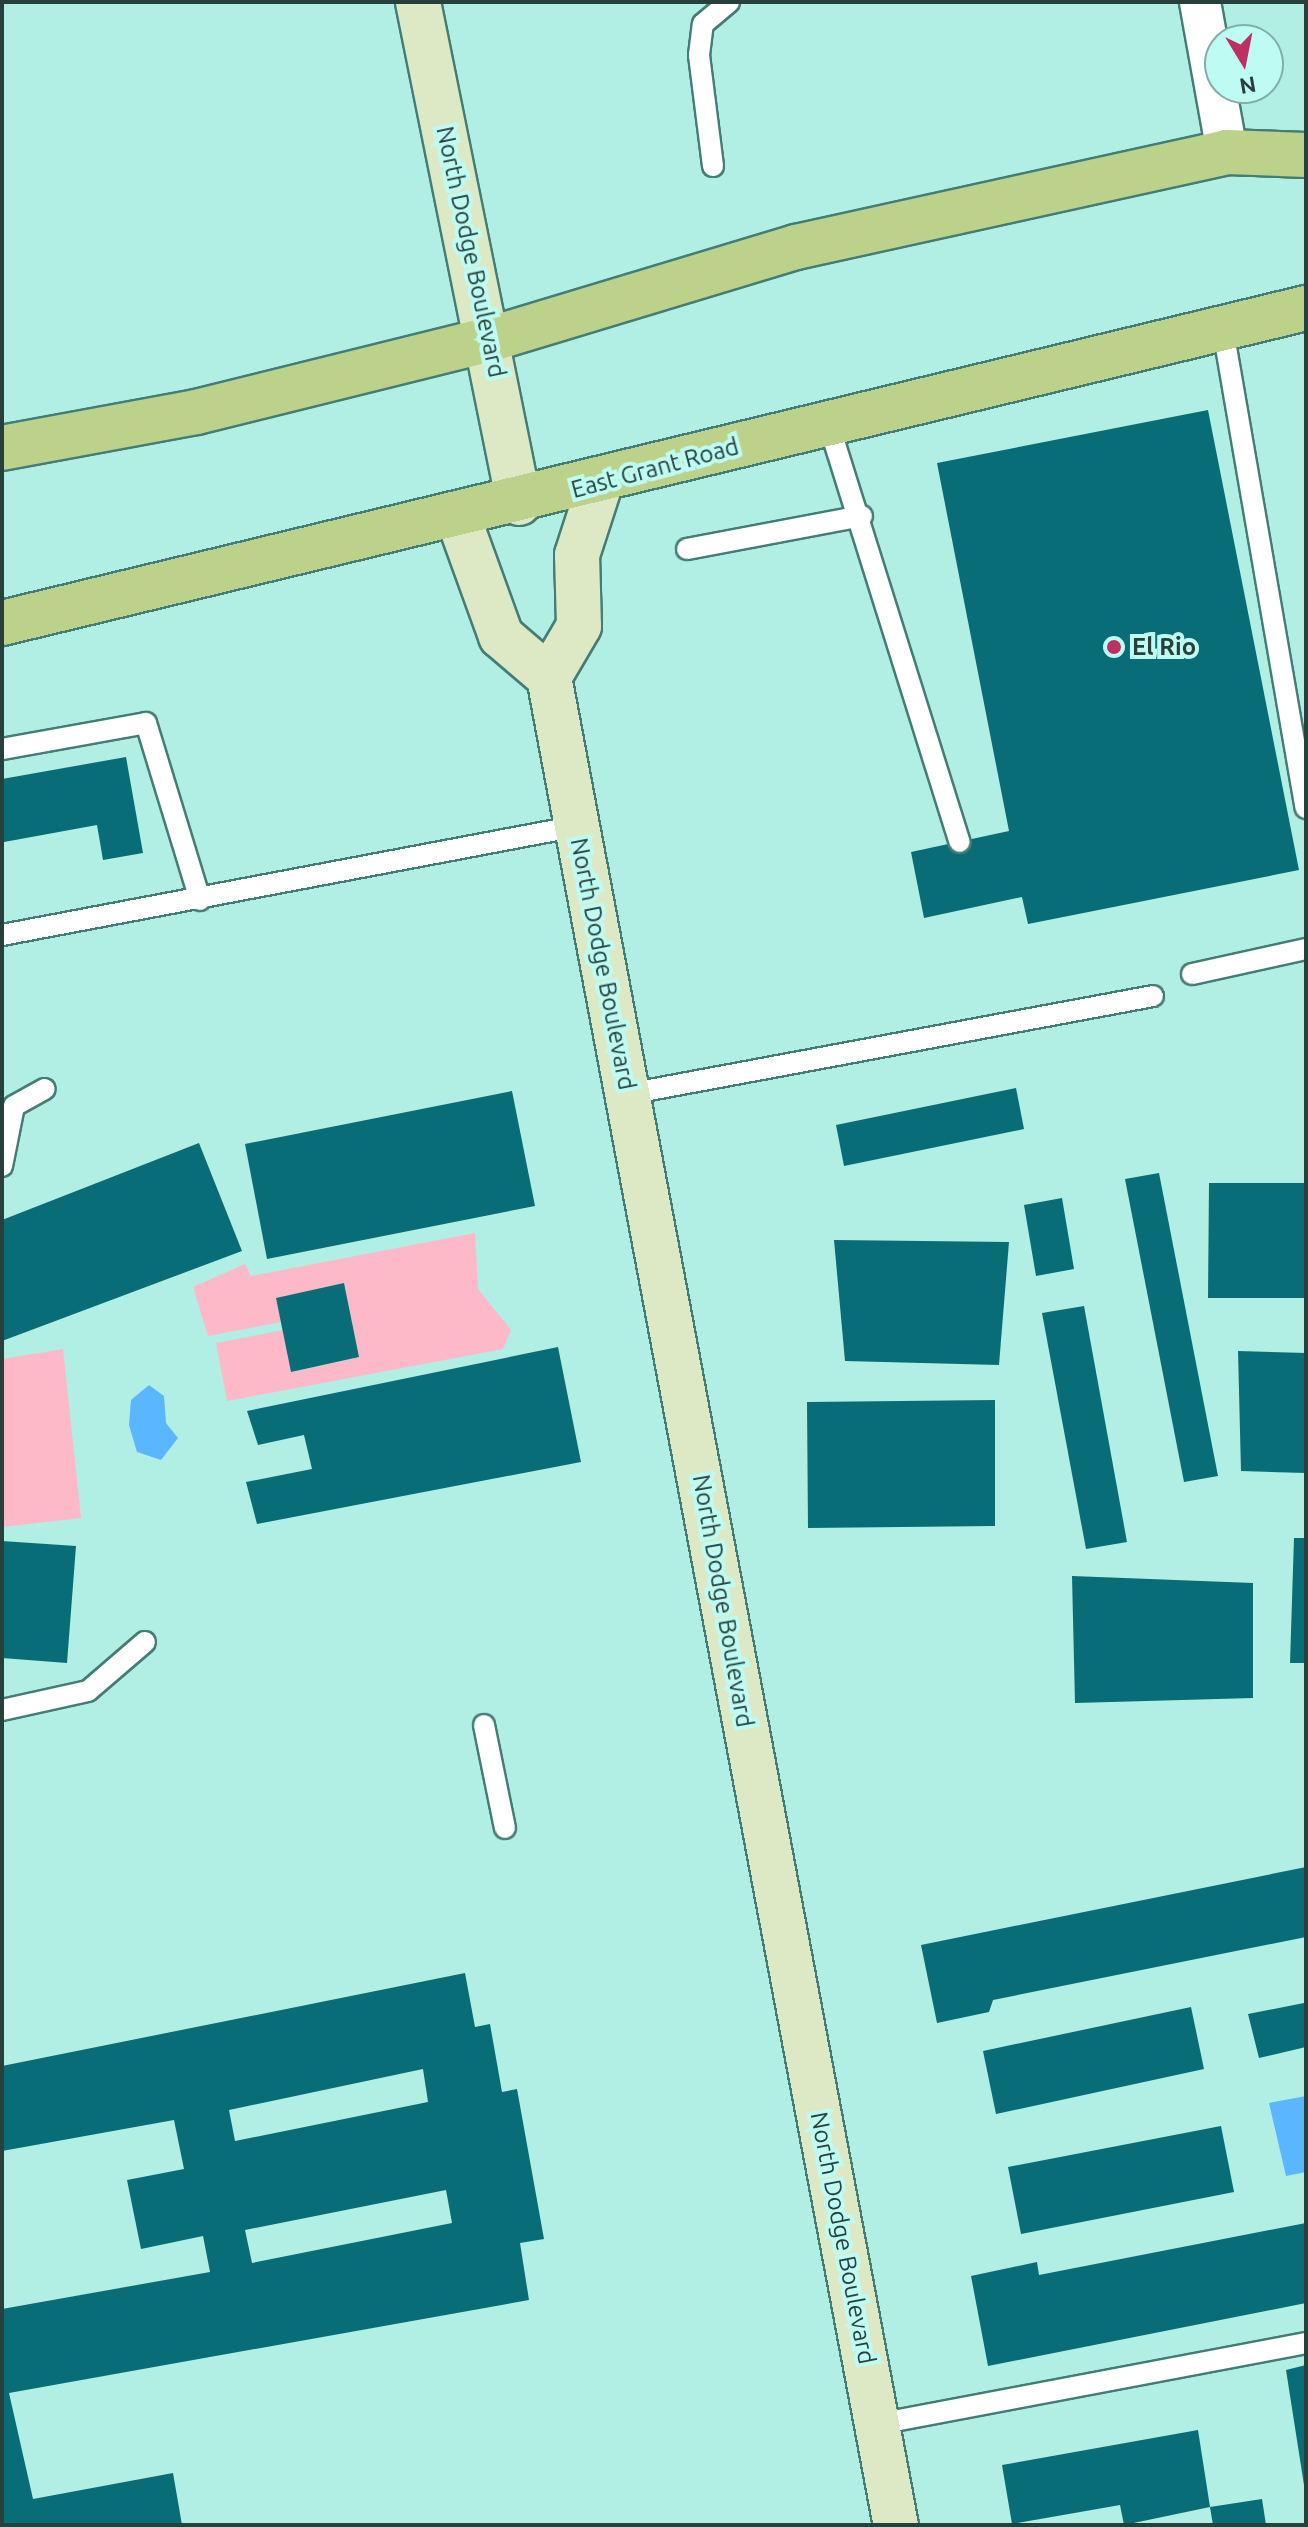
<!DOCTYPE html>
<html>
<head>
<meta charset="utf-8">
<style>
	body { margin:0 }
	#map { position:relative; width:1308px; height:2527px; overflow:hidden; background:#b1eee4; font-family:Ubuntu,sans-serif }
	div>[style] { position:absolute }
	.green>* { inset:0; background:#feb9c8 }
	.water>* { inset:0; background:#5ab6fe }
	.building>* { inset:0; background:#086d76 }
	.roads { filter:drop-shadow(2px 0 #437d75) drop-shadow(-2px 0 #437d75) drop-shadow(0 2px #437d75) drop-shadow(0 -2px #437d75) }
	.lane>* { height:20px; margin:-10px; padding:0 10px; transform-origin:10px; border-radius:10px; background:#fff }
	.street>* { height:40px; margin:-20px; padding:0 20px; transform-origin:20px; border-radius:20px; background:#fff }
	.secondary>* { height:44px; margin:-22px; padding:0 22px; transform-origin:22px; border-radius:22px; background:#dde8c4 }
	.primary>* { height:44px; margin:-22px; padding:0 22px; transform-origin:22px; border-radius:22px; background:#bcd189 }
	.dots>* { width:22px; height:22px; translate:-50% -50%; box-sizing:border-box; border:4px solid #befbf2; border-radius:50% }
	span { translate:-50% -50%; white-space:nowrap; text-align:center; line-height:1.15; -webkit-text-stroke:8px #befbf2; paint-order:stroke }
	.street-label { font-size:24px; color:#27403c }
	.poi-label { font-size:24px; color:#27403c; font-weight:700 }
	.left { translate:0 -50%; text-align:left }
	.frame { position:absolute; inset:0; border:4px solid #27403c; pointer-events:none }
	.north { position:absolute; left:1204px; top:24px; width:80px; height:80px; box-sizing:border-box; background:#befbf2; border:2px solid #82b0a9; border-radius:50%; rotate:170deg; font-size:22px; font-weight:700; line-height:32px; text-align:center; color:#27403c }
	.north::after { content:''; display:block; margin:auto; width:28px; height:36px; background:#bd3062; clip-path:polygon(50% 0,100% 100%,50% 72%,0 100%) }
</style>
</head>
<body>
<div id="map">
	<div class="green">
		<i style="clip-path:polygon(475px 1233px,478px 1289px,511px 1330px,503px 1349px,227px 1401px,216px 1343px,283px 1330px,292px 1372px,359px 1357px,344px 1284px,277px 1298px,281px 1322px,208px 1336px,193px 1287px,245px 1264px,251px 1276px)"></i>
		<i style="clip-path:polygon(63px 1349px,81px 1518px,2px 1527px,2px 1359px)"></i>
	</div>
	<div class="water">
		<i style="clip-path:polygon(149px 1385px,164px 1396px,166px 1423px,178px 1438px,161px 1460px,137px 1452px,129px 1425px,131px 1400px)"></i>
		<i style="clip-path:polygon(1306px 2096px,1306px 2172px,1286px 2176px,1269px 2103px)"></i>
	</div>
	<div class="building">
		<i style="clip-path:polygon(1208px 410px,1299px 870px,1028px 924px,1022px 897px,924px 918px,911px 852px,1009px 831px,937px 463px)"></i>
		<i style="clip-path:polygon(126px 757px,143px 853px,103px 860px,97px 825px,4px 842px,2px 779px)"></i>
		<i style="clip-path:polygon(1016px 1088px,1024px 1129px,844px 1166px,836px 1125px)"></i>
		<i style="clip-path:polygon(512px 1091px,535px 1206px,267px 1259px,245px 1144px)"></i>
		<i style="clip-path:polygon(199px 1143px,242px 1251px,2px 1341px,2px 1220px)"></i>
		<i style="clip-path:polygon(1159px 1173px,1218px 1476px,1184px 1482px,1125px 1179px)"></i>
		<i style="clip-path:polygon(1209px 1183px,1306px 1183px,1306px 1298px,1208px 1298px)"></i>
		<i style="clip-path:polygon(1062px 1198px,1074px 1269px,1036px 1276px,1024px 1205px)"></i>
		<i style="clip-path:polygon(834px 1240px,1009px 1242px,999px 1365px,845px 1361px)"></i>
		<i style="clip-path:polygon(344px 1283px,359px 1357px,291px 1372px,276px 1298px)"></i>
		<i style="clip-path:polygon(1084px 1306px,1127px 1542px,1086px 1549px,1042px 1313px)"></i>
		<i style="clip-path:polygon(558px 1347px,581px 1462px,257px 1524px,246px 1482px,312px 1469px,304px 1435px,258px 1445px,247px 1411px)"></i>
		<i style="clip-path:polygon(1238px 1351px,1306px 1353px,1306px 1473px,1241px 1471px)"></i>
		<i style="clip-path:polygon(995px 1400px,995px 1526px,808px 1528px,807px 1402px)"></i>
		<i style="clip-path:polygon(1294px 1538px,1306px 1538px,1306px 1663px,1290px 1663px)"></i>
		<i style="clip-path:polygon(2px 1541px,76px 1546px,67px 1663px,2px 1658px)"></i>
		<i style="clip-path:polygon(1072px 1576px,1253px 1583px,1253px 1698px,1075px 1703px)"></i>
		<i style="clip-path:polygon(1306px 1867px,1306px 1937px,993px 2000px,989px 2012px,937px 2023px,921px 1945px)"></i>
		<i style="clip-path:polygon(evenodd,465px 1973px,475px 2027px,490px 2024px,502px 2092px,517px 2089px,544px 2239px,520px 2243px,529px 2300px,9px 2393px,33px 2499px,173px 2473px,182px 2525px,2px 2525px,2px 2309px,210px 2272px,203px 2236px,141px 2249px,127px 2180px,184px 2169px,174px 2120px,2px 2151px,2px 2066px,465px 1973px,423px 2069px,428px 2102px,235px 2141px,229px 2110px,423px 2069px,465px 1973px,446px 2190px,452px 2223px,252px 2263px,245px 2230px,446px 2190px)"></i>
		<i style="clip-path:polygon(1304px 2003px,1306px 2047px,1259px 2058px,1248px 2014px)"></i>
		<i style="clip-path:polygon(1191px 2007px,1204px 2069px,996px 2114px,983px 2051px)"></i>
		<i style="clip-path:polygon(1221px 2126px,1234px 2192px,1021px 2234px,1008px 2167px)"></i>
		<i style="clip-path:polygon(1306px 2223px,1306px 2303px,988px 2366px,971px 2276px,1037px 2262px,1039px 2275px)"></i>
		<i style="clip-path:polygon(1306px 2365px,1306px 2485px,1304px 2485px,1286px 2370px)"></i>
		<i style="clip-path:polygon(1198px 2430px,1210px 2507px,1124px 2525px,1120px 2505px,1012px 2524px,1002px 2465px)"></i>
		<i style="clip-path:polygon(1262px 2499px,1266px 2525px,1213px 2525px,1210px 2507px)"></i>
	</div>
	<div class="roads">
		<div class="lane">
			<i style="left:713px;top:166px;width:112px;rotate:-97.2deg"></i>
			<i style="left:699px;top:55px;width:31px;rotate:-83deg"></i>
			<i style="left:703px;top:24px;width:34px;rotate:-40deg"></i>
			<i style="left:1222px;top:324px;width:491px;rotate:80.2deg"></i>
			<i style="left:828px;top:422px;width:440px;rotate:72.6deg"></i>
			<i style="left:687px;top:549px;width:178px;rotate:-10.7deg"></i>
			<i style="left:2px;top:749px;width:146px;rotate:-10.2deg"></i>
			<i style="left:146px;top:723px;width:185px;rotate:73deg"></i>
			<i style="left:2px;top:935px;width:586px;rotate:-10.72deg"></i>
			<i style="left:1192px;top:974px;width:117px;rotate:-12.4deg"></i>
			<i style="left:628px;top:1094px;width:534px;rotate:-10.57deg"></i>
			<i style="left:2px;top:1166px;width:61px;rotate:-78.7deg"></i>
			<i style="left:14px;top:1106px;width:35px;rotate:-29deg"></i>
			<i style="left:2px;top:1710px;width:88px;rotate:-12.5deg"></i>
			<i style="left:88px;top:1691px;width:75px;rotate:-40.7deg"></i>
			<i style="left:484px;top:1725px;width:105px;rotate:78.5deg"></i>
			<i style="left:878px;top:2424px;width:436px;rotate:-10.7deg"></i>
		</div>
		<div class="street">
			<i style="left:1200px;top:2px;width:152px;rotate:79.8deg"></i>
		</div>
		<div class="secondary">
			<i style="left:418px;top:2px;width:511px;rotate:78.6deg"></i>
			<i style="left:458px;top:517px;width:127px;rotate:70.1deg"></i>
			<i style="left:501px;top:636px;width:63px;rotate:40.5deg"></i>
			<i style="left:549px;top:677px;width:1880px;rotate:79.37deg"></i>
			<i style="left:549px;top:677px;width:59px;rotate:-59.5deg"></i>
			<i style="left:579px;top:626px;width:71px;rotate:-91.6deg"></i>
			<i style="left:577px;top:555px;width:78px;rotate:-72deg"></i>
		</div>
		<div class="primary">
			<i style="left:2px;top:448px;width:197px;rotate:-10.5deg"></i>
			<i style="left:196px;top:412px;width:304px;rotate:-13.9deg"></i>
			<i style="left:491px;top:339px;width:319px;rotate:-16.8deg"></i>
			<i style="left:796px;top:247px;width:441px;rotate:-12.4deg"></i>
			<i style="left:1227px;top:152px;width:79px;rotate:2.2deg"></i>
			<i style="left:2px;top:623px;width:1342px;rotate:-13.58deg"></i>
		</div>
	</div>
	<div class="dots">
		<i style="left:1114px;top:647px;background:#bd3062"></i>
	</div>
	<div class="street-label">
		<span style="left:471px;top:252px;rotate:78deg">North Dodge Boulevard</span>
		<span style="left:655px;top:468px;rotate:-15deg">East Grant Road</span>
		<span style="left:603px;top:964px;rotate:79deg">North Dodge Boulevard</span>
		<span style="left:723px;top:1601px;rotate:80deg">North Dodge Boulevard</span>
		<span style="left:843px;top:2238px;rotate:79deg">North Dodge Boulevard</span>
	</div>
	<div class="poi-label">
		<span class="left" style="left:1132px;top:647px">El Rio</span>
	</div>
	<div class="frame"></div>
	<div class="north">N</div>
</div>
</body>
</html>
